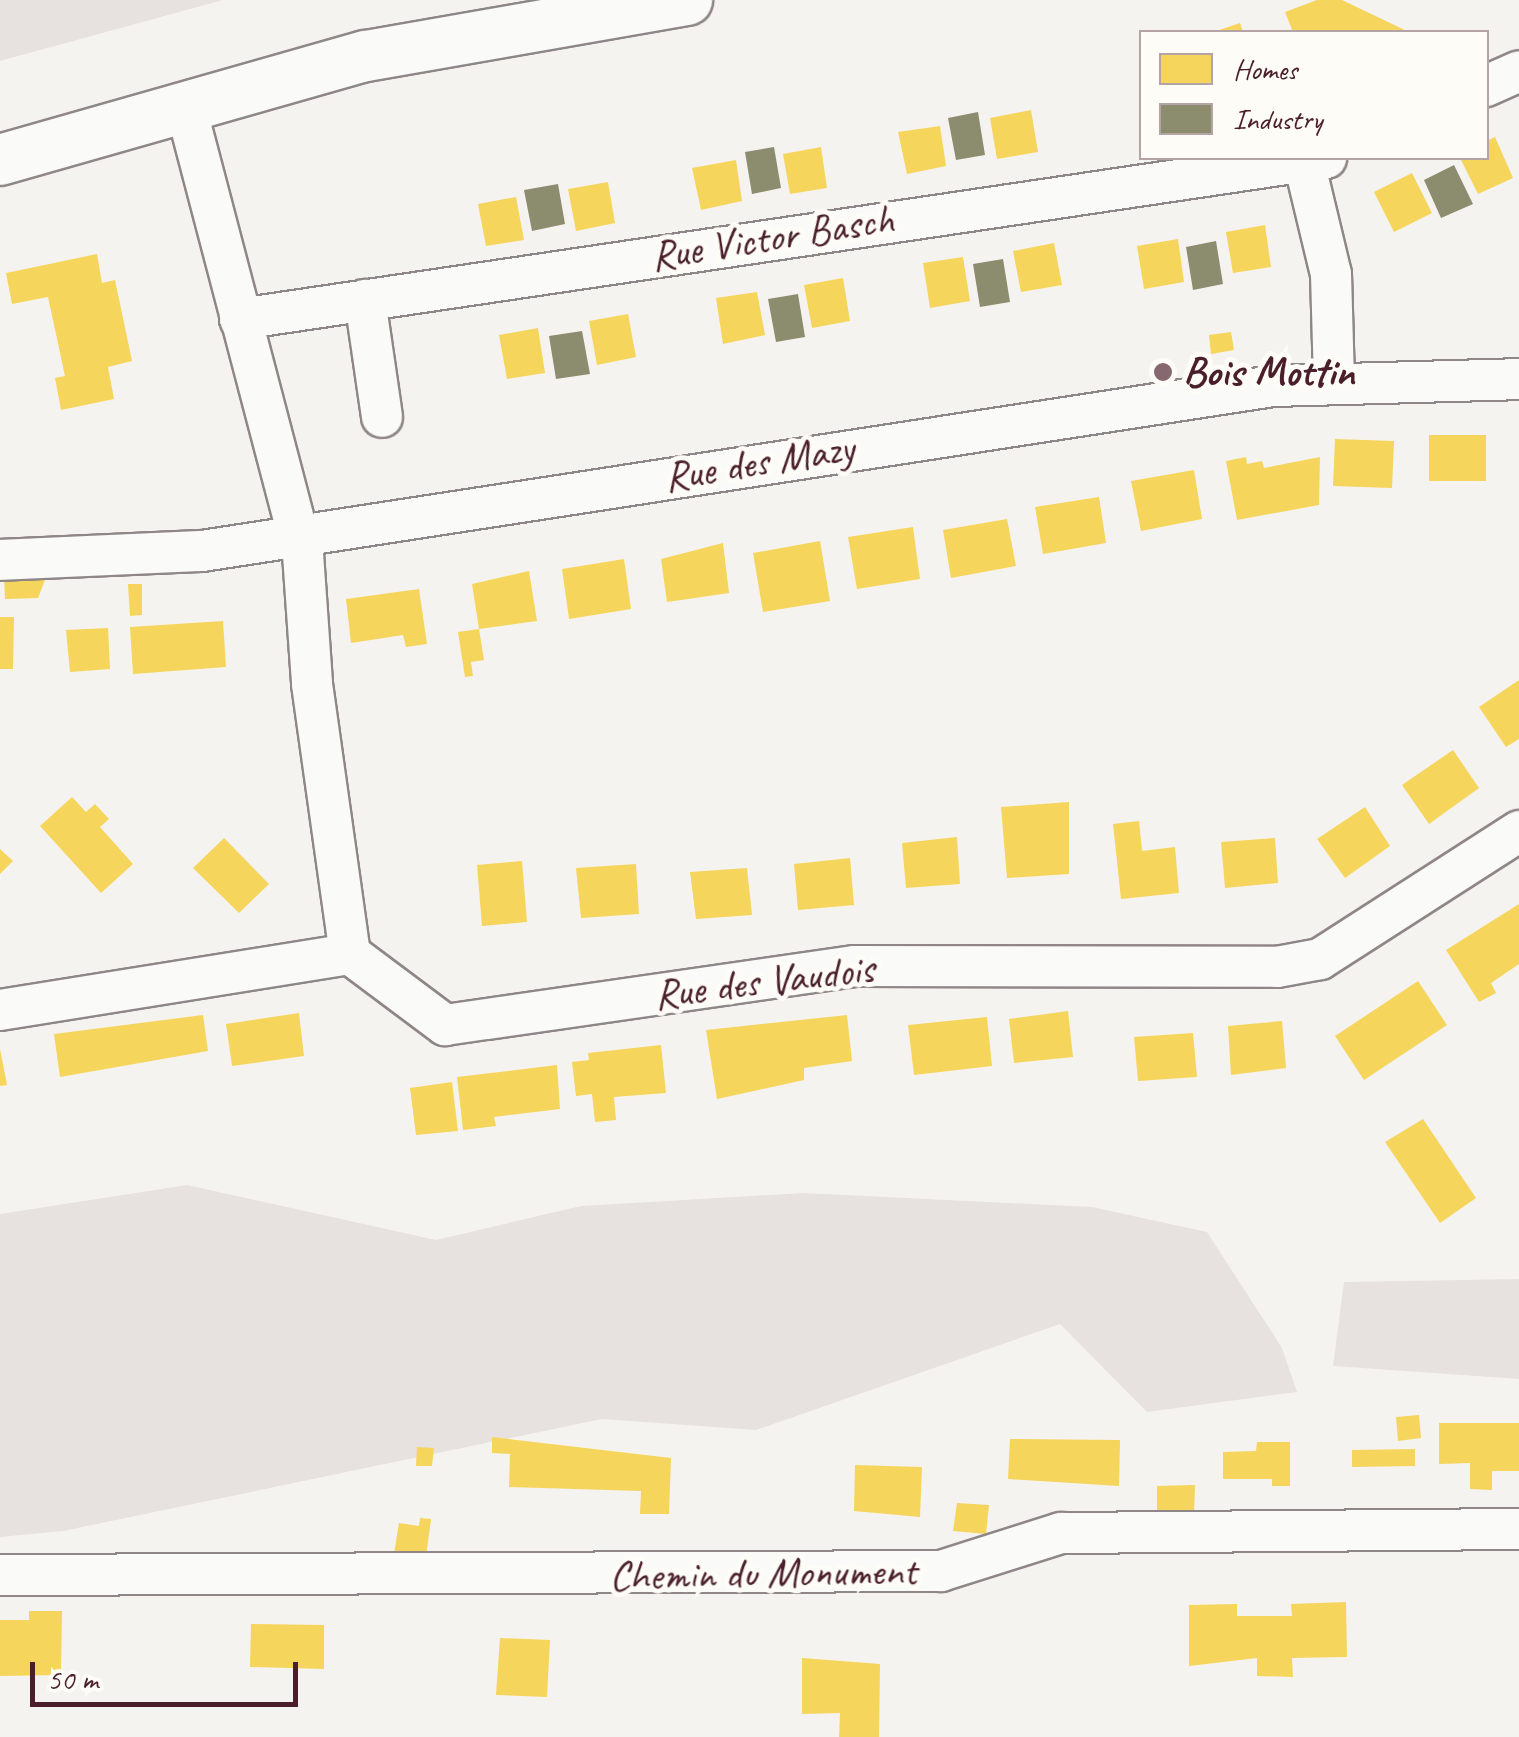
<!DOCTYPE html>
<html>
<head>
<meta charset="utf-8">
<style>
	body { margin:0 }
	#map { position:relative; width:1519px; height:1737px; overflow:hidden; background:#f5f3f0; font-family:Caveat,sans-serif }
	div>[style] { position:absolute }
	.green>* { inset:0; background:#e7e2e0 }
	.homes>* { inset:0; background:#f6d55c }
	.industry>* { inset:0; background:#8c8c6e }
	.roads { filter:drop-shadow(2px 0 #8f8687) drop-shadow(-2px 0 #8f8687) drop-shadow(0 2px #8f8687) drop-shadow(0 -2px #8f8687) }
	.minor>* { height:40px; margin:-20px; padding:0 20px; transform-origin:20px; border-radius:20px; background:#fafaf8 }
	.major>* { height:50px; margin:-25px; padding:0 25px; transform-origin:25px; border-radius:25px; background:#fafaf8 }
	.dots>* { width:28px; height:28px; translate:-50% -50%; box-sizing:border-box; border:5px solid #fdfcf7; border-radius:50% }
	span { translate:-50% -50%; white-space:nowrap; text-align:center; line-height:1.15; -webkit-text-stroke:10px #fdfcf7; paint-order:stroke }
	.street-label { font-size:42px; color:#4a1f2b }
	.poi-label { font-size:42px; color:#4a1f2b; font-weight:700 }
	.left { translate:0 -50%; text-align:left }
	.legend { position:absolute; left:1139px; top:30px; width:350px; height:130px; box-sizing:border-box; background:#fdfcf7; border:2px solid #b5a4a5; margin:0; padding:12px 18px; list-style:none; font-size:30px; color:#4a1f2b }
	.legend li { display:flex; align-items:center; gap:20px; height:50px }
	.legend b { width:50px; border:2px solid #b5a4a5 }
	.scale { position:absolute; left:30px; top:1662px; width:268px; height:45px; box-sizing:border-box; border:5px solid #4a1f2b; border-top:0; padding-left:12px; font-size:30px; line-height:35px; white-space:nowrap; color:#4a1f2b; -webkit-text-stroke:8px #fdfcf7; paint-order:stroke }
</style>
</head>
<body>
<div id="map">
	<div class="green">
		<i style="clip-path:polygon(0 0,223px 0,0 61px)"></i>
		<i style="clip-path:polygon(187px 1185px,436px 1240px,581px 1206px,804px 1193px,1092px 1207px,1207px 1232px,1282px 1348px,1297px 1392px,1147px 1412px,1060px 1324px,756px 1430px,602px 1419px,63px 1531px,0 1537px,0 1214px)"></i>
		<i style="clip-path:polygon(1519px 1279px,1519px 1379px,1333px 1366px,1344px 1282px)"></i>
	</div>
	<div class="homes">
		<i style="clip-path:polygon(1317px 0,1342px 0,1409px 32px,1293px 32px,1285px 12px)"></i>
		<i style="clip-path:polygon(1240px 23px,1243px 32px,1213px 32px)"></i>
		<i style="clip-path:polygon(1031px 110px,1038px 152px,997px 159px,990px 118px)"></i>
		<i style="clip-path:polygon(940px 126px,946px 166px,907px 174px,898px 132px)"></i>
		<i style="clip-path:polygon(1495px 137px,1513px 178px,1478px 194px,1460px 158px,1486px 158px,1486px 141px)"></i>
		<i style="clip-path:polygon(821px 147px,827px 188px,790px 194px,783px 154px)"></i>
		<i style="clip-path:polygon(736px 160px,742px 201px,701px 210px,692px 168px)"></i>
		<i style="clip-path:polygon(1412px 173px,1432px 213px,1394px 232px,1374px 192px)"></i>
		<i style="clip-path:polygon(608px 182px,615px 223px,576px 231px,568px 189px)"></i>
		<i style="clip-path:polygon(516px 197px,524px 240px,486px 246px,478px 204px)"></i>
		<i style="clip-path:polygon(1265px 225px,1271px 267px,1233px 273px,1226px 232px)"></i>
		<i style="clip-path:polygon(1178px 239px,1184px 282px,1144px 289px,1137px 246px)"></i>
		<i style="clip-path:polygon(1054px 243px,1062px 285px,1021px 292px,1013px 251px)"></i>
		<i style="clip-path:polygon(97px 254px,102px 283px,115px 280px,132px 361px,108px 367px,114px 399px,61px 410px,55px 378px,65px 376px,48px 297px,12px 304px,6px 273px)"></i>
		<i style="clip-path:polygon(963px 257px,970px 301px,930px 308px,923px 263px)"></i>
		<i style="clip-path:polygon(843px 278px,850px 321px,812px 328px,804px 285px)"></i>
		<i style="clip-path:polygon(757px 292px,765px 335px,723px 344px,716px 298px)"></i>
		<i style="clip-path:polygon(628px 314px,636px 357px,597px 365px,589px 321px)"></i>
		<i style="clip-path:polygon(538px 328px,545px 373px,507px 379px,499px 335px)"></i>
		<i style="clip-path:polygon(1231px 332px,1234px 350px,1211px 354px,1209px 335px)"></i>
		<i style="clip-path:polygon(1429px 435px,1486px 435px,1486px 481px,1429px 481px)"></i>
		<i style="clip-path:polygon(1335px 439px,1394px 441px,1392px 488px,1333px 486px)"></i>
		<i style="clip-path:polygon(1246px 457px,1247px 464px,1262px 461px,1264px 468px,1320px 457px,1319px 505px,1237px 520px,1226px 461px)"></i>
		<i style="clip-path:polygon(1194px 470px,1202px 519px,1141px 531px,1131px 481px)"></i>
		<i style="clip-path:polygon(1099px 497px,1106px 543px,1043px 554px,1035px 507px)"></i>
		<i style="clip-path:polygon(1007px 519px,1016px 566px,951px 578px,943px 530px)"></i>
		<i style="clip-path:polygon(913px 527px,920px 579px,857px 589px,848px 537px)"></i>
		<i style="clip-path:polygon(820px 541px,830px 601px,763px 612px,753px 553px)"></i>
		<i style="clip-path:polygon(723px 543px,729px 593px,667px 602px,661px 559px)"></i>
		<i style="clip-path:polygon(624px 559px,631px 609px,569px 619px,562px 569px)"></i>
		<i style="clip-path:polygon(529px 571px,537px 621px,479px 629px,472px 584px)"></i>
		<i style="clip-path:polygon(47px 575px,38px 598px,5px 599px,4px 577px)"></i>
		<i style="clip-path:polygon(128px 584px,142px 584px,142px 615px,130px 616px)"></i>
		<i style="clip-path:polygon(419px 589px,427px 644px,406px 647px,403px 635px,351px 643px,346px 599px)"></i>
		<i style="clip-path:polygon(0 617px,14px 617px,13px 669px,0 669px)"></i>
		<i style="clip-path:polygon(223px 621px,226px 667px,133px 674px,130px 627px)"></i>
		<i style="clip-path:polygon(108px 628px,110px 669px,70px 672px,66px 630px)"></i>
		<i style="clip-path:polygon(479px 629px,484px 660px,471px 662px,473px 676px,465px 677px,458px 632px)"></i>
		<i style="clip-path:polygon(1519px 680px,1519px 739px,1506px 747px,1479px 707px)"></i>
		<i style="clip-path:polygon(1453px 750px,1479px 788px,1429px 824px,1402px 785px)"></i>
		<i style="clip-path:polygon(72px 797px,86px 812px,95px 804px,109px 819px,100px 827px,133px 864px,101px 893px,40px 826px)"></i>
		<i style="clip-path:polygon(1069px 802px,1069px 874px,1007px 878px,1001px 807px)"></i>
		<i style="clip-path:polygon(1365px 807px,1390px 846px,1345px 878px,1317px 839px)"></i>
		<i style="clip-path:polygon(1139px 821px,1142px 851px,1175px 847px,1179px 893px,1121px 899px,1113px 824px)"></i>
		<i style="clip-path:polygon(957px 837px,960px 884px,906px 888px,902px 843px)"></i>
		<i style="clip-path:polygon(224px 838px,269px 884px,239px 913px,193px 868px)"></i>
		<i style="clip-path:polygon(1275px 838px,1278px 883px,1225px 888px,1221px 842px)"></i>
		<i style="clip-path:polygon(0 849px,13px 861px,0 874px)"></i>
		<i style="clip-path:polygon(850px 858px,854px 905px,798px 910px,794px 864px)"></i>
		<i style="clip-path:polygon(522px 861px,527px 922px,482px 926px,477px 865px)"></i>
		<i style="clip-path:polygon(636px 864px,639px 914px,581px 918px,576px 868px)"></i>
		<i style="clip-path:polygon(747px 868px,752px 915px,696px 919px,690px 872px)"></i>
		<i style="clip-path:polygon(1519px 904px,1519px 964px,1491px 983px,1496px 993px,1479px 1002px,1446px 950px)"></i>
		<i style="clip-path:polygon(1418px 981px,1447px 1025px,1364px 1080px,1335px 1036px)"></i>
		<i style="clip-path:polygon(1068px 1011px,1073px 1057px,1014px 1063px,1009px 1019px)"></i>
		<i style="clip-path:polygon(299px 1013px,304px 1056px,232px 1066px,226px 1024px)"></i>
		<i style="clip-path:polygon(203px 1015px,208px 1051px,60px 1077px,54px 1034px)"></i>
		<i style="clip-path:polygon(847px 1015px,852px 1061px,804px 1068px,804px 1080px,717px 1099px,706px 1030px)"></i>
		<i style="clip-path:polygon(987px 1017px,992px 1066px,914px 1075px,908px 1025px)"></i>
		<i style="clip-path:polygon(1282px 1021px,1286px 1068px,1231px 1075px,1228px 1026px)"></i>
		<i style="clip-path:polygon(1193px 1033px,1197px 1077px,1138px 1081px,1134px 1037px)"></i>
		<i style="clip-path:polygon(661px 1045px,666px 1093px,614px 1097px,616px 1120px,595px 1122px,592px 1094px,576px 1096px,572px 1062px,589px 1060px,588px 1053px)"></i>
		<i style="clip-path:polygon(0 1049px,7px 1085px,0 1086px)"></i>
		<i style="clip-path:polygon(557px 1065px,560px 1109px,494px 1117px,496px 1126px,463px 1130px,457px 1077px)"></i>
		<i style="clip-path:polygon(452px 1082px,458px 1131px,416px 1135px,410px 1088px)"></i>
		<i style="clip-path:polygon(1423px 1119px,1476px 1198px,1440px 1223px,1385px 1142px)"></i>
		<i style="clip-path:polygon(1419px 1415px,1421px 1438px,1398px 1441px,1396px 1417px)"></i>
		<i style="clip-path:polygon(1439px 1423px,1519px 1423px,1519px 1471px,1492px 1471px,1492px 1490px,1470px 1489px,1470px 1463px,1439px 1464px)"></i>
		<i style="clip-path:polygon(492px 1437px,671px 1458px,669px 1514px,640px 1514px,641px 1491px,509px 1487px,510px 1454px,492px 1453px)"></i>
		<i style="clip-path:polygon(1010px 1439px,1120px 1440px,1119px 1486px,1008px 1479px)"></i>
		<i style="clip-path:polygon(1257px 1442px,1290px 1442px,1290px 1486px,1272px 1486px,1272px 1479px,1223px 1479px,1223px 1452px,1256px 1451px)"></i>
		<i style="clip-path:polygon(417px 1447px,434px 1448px,432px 1466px,416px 1466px)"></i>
		<i style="clip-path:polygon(1415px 1449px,1415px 1466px,1352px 1467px,1352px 1450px)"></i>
		<i style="clip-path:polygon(855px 1465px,922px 1467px,920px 1517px,854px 1511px)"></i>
		<i style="clip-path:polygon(1195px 1485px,1194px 1515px,1157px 1515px,1157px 1486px)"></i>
		<i style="clip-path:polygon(957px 1503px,989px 1505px,986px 1534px,953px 1531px)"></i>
		<i style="clip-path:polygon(420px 1518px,431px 1519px,426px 1557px,394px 1554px,399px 1523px,419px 1526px)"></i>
		<i style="clip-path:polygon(1346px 1602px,1347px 1657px,1292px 1658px,1293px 1677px,1257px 1676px,1257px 1658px,1189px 1666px,1189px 1605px,1237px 1604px,1237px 1616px,1292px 1616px,1291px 1604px)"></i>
		<i style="clip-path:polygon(29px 1611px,62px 1611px,61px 1675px,0 1676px,0 1620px,29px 1620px)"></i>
		<i style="clip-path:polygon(251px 1624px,324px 1625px,324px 1669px,250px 1667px)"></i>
		<i style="clip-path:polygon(500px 1638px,550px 1640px,547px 1697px,496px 1695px)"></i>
		<i style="clip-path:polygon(802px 1658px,880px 1664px,879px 1737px,839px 1737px,840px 1713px,802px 1714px)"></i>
	</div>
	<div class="industry">
		<i style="clip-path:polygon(978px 112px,985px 155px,956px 160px,948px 118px)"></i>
		<i style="clip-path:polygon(774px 147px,781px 188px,752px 194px,745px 152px)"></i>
		<i style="clip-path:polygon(1454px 165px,1473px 204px,1441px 218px,1424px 180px)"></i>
		<i style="clip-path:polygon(558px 184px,565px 224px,532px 231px,524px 190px)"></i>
		<i style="clip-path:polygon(1216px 241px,1223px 284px,1193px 290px,1186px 247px)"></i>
		<i style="clip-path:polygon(1003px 259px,1010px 302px,980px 307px,973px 264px)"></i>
		<i style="clip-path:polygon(798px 294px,805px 337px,776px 342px,768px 299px)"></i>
		<i style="clip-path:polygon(582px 331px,590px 374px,556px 379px,549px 336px)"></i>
	</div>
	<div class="roads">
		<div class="minor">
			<i style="left:1486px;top:86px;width:36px;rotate:-24deg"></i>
			<i style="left:186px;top:108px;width:461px;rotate:75.3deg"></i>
			<i style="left:303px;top:554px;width:130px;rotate:86deg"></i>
			<i style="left:312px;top:684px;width:273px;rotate:82deg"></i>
			<i style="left:1305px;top:166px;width:111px;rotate:76.5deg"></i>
			<i style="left:1331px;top:274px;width:110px;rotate:88.4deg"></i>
			<i style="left:365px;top:300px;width:118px;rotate:81.7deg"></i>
			<i style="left:240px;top:319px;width:1098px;rotate:-8.43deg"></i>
			<i style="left:0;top:560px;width:202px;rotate:-2.6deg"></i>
			<i style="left:202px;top:551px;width:1084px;rotate:-8.76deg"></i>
			<i style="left:1273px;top:386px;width:246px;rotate:-1.6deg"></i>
			<i style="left:0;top:1010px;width:354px;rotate:-9.1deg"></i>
			<i style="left:350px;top:954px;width:119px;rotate:36.8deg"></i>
			<i style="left:445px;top:1025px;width:413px;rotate:-8.2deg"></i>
			<i style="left:854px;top:966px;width:423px;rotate:0.1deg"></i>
			<i style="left:1277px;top:967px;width:44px;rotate:-10.5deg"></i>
			<i style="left:1320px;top:959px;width:237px;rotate:-32.7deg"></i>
			<i style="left:0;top:1575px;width:941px;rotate:-0.24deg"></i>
			<i style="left:941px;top:1571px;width:126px;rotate:-17.6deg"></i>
			<i style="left:1061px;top:1533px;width:458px;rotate:-0.5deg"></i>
		</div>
		<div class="major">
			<i style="left:0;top:160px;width:380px;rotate:-15.9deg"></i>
			<i style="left:366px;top:56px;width:326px;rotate:-9.9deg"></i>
		</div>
	</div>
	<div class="dots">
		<i style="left:1163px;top:372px;background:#866970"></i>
	</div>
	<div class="street-label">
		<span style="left:772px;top:238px;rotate:-9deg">Rue Victor Basch</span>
		<span style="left:759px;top:463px;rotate:-9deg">Rue des Mazy</span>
		<span style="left:764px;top:982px;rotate:-7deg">Rue des Vaudois</span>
		<span style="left:763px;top:1574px;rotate:-1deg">Chemin du Monument</span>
	</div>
	<div class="poi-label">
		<span class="left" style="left:1183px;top:372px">Bois Mottin</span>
	</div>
	<ul class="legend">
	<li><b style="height:28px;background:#f6d55c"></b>Homes</li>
	<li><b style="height:28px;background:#8c8c6e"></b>Industry</li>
	</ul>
	<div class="scale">50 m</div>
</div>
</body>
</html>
